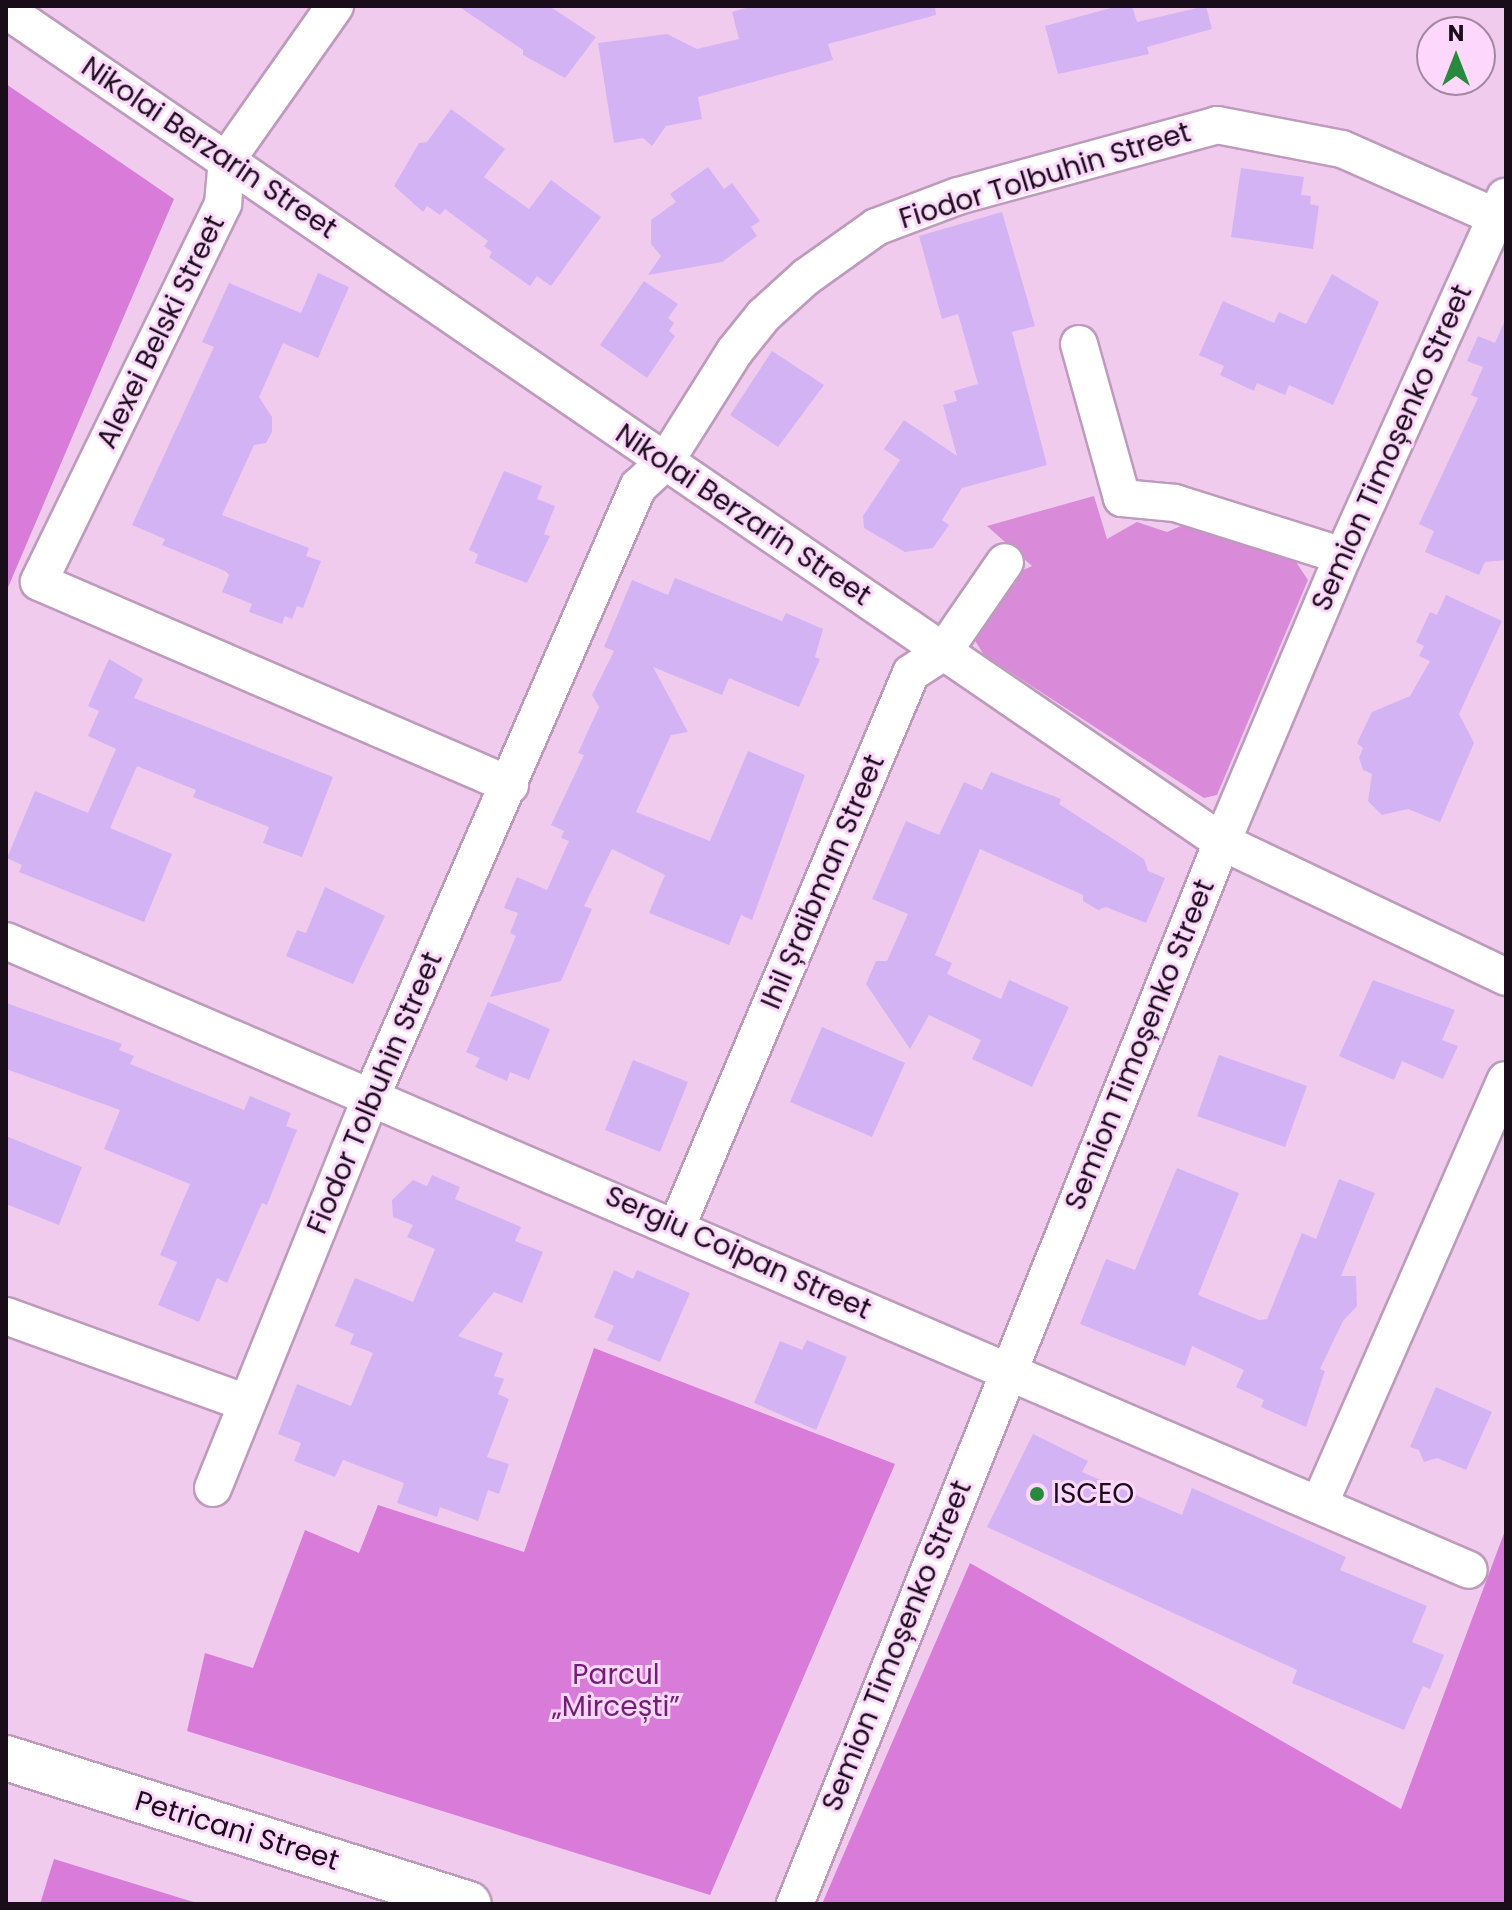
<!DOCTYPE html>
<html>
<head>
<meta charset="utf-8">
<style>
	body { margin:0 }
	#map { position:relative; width:1512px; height:1910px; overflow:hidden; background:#f0cbee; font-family:Poppins,sans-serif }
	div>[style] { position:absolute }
	.green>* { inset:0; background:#d98bd9 }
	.forest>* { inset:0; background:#d97cd9 }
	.building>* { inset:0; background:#d4b3f5 }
	.roads { filter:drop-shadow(2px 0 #be9bbd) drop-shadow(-2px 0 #be9bbd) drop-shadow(0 2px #be9bbd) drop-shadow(0 -2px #be9bbd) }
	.street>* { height:36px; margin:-18px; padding:0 18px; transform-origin:18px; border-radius:18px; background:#fff }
	.primary>* { height:44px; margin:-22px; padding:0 22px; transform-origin:22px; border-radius:22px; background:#fff }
	.dots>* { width:22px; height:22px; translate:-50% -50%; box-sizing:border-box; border:4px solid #fdd8fc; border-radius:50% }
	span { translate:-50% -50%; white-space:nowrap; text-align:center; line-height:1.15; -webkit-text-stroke:6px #fdd8fc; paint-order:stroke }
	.street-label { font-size:28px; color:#190d19 }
	.poi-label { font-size:28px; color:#190d19 }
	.left { translate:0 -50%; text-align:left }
	.park-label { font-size:28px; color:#721e74 }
	.frame { position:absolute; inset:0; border:8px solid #190d19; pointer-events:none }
	.north { position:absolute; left:1416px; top:16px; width:80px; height:80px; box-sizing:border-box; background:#fdd8fc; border:2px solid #a287a1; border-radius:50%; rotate:0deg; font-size:22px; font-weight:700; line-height:32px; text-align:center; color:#190d19 }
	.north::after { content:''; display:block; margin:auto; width:28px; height:36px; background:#298a3d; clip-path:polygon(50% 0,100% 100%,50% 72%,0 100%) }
</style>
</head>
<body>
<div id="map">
	<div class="green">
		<i style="clip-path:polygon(1094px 496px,1107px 539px,1137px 522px,1167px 532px,1190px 522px,1290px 553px,1308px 580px,1217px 795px,1204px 798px,984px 655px,974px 639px,1019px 572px,1032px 566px,987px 526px)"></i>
	</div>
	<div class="forest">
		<i style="clip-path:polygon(6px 84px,174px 199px,6px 592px)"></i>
		<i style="clip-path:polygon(594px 1348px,895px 1464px,710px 1895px,187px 1731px,205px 1653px,253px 1668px,305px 1530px,359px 1553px,378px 1505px,524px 1552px)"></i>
		<i style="clip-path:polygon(1506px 1528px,1506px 1904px,822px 1904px,970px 1563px,1401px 1809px)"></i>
		<i style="clip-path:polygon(54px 1859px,200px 1904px,40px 1904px)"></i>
	</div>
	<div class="building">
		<i style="clip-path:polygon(458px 6px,549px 6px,596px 37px,565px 78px,523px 55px,523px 50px)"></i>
		<i style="clip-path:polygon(753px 6px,935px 6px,936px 15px,828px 44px,833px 60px,698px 97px,702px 119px,666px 126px,652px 146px,643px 138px,614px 143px,598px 43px,667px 34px,697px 49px,739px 39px,732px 12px)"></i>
		<i style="clip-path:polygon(1118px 6px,1132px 6px,1137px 22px,1206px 6px,1212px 29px,1147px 47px,1149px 54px,1058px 74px,1045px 26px)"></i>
		<i style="clip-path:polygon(451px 109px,505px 149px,484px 177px,529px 209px,551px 180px,601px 217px,551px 286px,537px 276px,530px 286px,489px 257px,492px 252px,484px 246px,488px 241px,445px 209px,440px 215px,427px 206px,423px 212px,394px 186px,419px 143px,427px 142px)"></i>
		<i style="clip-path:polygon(708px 167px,724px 189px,732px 183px,760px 221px,751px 227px,757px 236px,722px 262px,648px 275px,661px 256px,651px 244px,651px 220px,676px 202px,670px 194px)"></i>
		<i style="clip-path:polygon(1241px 168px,1304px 177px,1301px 195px,1311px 196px,1310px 204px,1319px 206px,1313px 249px,1231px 237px)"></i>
		<i style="clip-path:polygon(1002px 212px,1035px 326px,1012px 332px,1047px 465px,962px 488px,942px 520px,949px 525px,933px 548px,905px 552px,864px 528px,863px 516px,900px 460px,884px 449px,904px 420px,957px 456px,943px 405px,957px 401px,954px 391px,978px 384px,958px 314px,942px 319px,919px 236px)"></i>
		<i style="clip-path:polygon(318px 273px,349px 287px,318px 358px,283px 343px,259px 397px,272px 417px,272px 432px,266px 443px,254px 445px,222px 515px,309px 548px,306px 556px,321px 561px,303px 608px,297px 606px,292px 619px,285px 616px,282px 624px,249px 612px,252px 604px,222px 592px,229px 575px,225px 571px,162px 545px,165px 539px,132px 525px,214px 347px,202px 342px,229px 283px,301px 313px)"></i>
		<i style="clip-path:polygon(1332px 274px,1379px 302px,1333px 405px,1289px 385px,1285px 395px,1257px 383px,1254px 391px,1220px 375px,1224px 366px,1199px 355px,1223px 301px,1274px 323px,1279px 312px,1306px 324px)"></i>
		<i style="clip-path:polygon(644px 281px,678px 304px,668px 318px,674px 323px,669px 331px,675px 336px,647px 378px,600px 345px)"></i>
		<i style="clip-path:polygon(1506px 318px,1506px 560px,1485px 562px,1479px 575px,1425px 552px,1434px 531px,1419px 524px,1478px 398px,1471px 395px,1483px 367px,1467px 361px,1478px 336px,1495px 343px)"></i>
		<i style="clip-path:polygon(772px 351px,824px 385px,778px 447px,730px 415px)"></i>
		<i style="clip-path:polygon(504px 471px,542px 486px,537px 499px,555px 506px,544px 534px,550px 536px,527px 583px,475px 563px,478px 554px,469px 550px)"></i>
		<i style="clip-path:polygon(675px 578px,782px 621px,786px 613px,823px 629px,815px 657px,820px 659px,799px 707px,729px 678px,722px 695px,653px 667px,688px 732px,671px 735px,636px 812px,710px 841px,748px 751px,805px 775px,752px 920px,741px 915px,729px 945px,649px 913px,665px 875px,612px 849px,584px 906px,592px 909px,561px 981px,490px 997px,516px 936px,510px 933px,518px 913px,504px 908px,517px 877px,547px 890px,569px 841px,561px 838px,564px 831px,551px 825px,584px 755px,578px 753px,599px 707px,592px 695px,614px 651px,604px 647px,632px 580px,668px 595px)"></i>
		<i style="clip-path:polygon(1446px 595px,1502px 621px,1459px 714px,1474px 743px,1440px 822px,1408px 809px,1382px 815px,1368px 801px,1372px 774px,1363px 770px,1359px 758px,1363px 748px,1357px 743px,1372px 712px,1410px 696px,1430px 661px,1419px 656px,1424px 646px,1416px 642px,1430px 612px,1437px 615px)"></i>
		<i style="clip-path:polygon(109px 659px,143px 679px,134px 698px,333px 777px,302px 857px,263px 843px,269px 827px,193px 797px,196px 790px,137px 766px,110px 828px,172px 854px,144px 922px,19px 872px,22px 865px,7px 858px,35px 791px,88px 813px,116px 749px,88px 736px,99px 711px,88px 706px)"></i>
		<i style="clip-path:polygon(991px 772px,1061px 799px,1059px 804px,1144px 859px,1148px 871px,1165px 878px,1146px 923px,1106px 907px,1098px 910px,1083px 901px,1083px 895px,980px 849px,935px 955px,952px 963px,947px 974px,1001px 999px,1009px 980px,1069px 1007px,1032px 1087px,972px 1059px,981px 1040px,929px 1015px,910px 1049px,866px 984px,876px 961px,887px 961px,908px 914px,872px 899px,906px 821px,939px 835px,964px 782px,982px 790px)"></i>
		<i style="clip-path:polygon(325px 887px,385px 916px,353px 984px,286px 956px,297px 930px,306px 933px)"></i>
		<i style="clip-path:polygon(1373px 980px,1455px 1010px,1442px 1040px,1458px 1046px,1443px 1079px,1402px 1061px,1394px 1080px,1339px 1056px)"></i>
		<i style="clip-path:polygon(488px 1002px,550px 1029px,529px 1080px,510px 1072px,507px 1081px,475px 1067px,480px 1058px,466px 1052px)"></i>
		<i style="clip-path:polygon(6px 1003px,122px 1044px,119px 1050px,134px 1056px,130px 1064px,244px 1110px,250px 1096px,291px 1113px,286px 1126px,297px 1130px,267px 1205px,262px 1203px,227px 1283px,217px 1278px,199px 1322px,158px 1305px,177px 1262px,160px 1255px,190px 1184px,104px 1149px,120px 1110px,6px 1069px)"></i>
		<i style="clip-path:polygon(822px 1027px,905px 1063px,872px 1137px,790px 1102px)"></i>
		<i style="clip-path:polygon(1219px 1055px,1307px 1086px,1285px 1147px,1197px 1116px)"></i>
		<i style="clip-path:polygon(633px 1060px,688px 1082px,660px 1152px,605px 1130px)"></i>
		<i style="clip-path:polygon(6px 1136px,82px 1167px,59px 1225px,6px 1204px)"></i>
		<i style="clip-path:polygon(1177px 1168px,1239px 1193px,1198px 1295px,1259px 1320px,1267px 1319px,1302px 1233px,1316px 1239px,1339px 1179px,1375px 1193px,1341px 1276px,1356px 1276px,1357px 1306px,1343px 1321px,1320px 1369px,1325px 1371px,1306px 1427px,1261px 1407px,1264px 1400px,1236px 1387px,1244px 1370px,1192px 1346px,1185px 1366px,1080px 1324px,1106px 1259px,1135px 1270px)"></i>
		<i style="clip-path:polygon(432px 1175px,460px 1187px,455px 1199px,521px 1227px,515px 1241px,543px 1252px,522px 1303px,494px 1292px,458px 1336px,503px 1353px,494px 1376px,504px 1379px,498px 1394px,509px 1399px,487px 1457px,509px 1464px,499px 1494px,488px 1490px,478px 1521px,440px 1507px,437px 1517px,397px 1503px,404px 1483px,343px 1460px,335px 1477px,294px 1461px,301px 1443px,278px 1434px,297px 1384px,351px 1406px,373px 1353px,350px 1344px,354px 1334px,335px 1326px,355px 1278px,413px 1302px,435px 1249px,407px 1237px,413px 1225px,393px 1217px,392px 1200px,413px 1180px,427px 1186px)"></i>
		<i style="clip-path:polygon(614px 1270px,633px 1279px,637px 1270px,690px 1293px,660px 1362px,607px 1340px,614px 1326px,594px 1317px)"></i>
		<i style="clip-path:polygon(807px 1340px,847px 1357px,816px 1430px,754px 1403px,780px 1341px,802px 1350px)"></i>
		<i style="clip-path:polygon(1436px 1387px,1492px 1412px,1466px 1470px,1437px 1458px,1424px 1462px,1419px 1450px,1410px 1447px)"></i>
		<i style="clip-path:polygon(1033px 1434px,1088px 1461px,1082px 1472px,1182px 1515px,1192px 1488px,1346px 1557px,1340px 1570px,1427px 1606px,1412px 1642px,1444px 1655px,1430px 1689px,1423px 1686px,1404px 1730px,1292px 1683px,1297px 1670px,987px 1527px)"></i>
	</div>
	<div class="roads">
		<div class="street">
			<i style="left:335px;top:6px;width:187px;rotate:125.2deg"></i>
			<i style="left:227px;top:159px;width:45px;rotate:95.1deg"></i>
			<i style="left:223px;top:204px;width:420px;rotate:116deg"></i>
			<i style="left:39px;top:582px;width:513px;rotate:23.32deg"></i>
			<i style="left:6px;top:10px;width:1473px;rotate:34.38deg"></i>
			<i style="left:1222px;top:842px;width:314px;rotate:25.4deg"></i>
			<i style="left:1079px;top:344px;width:160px;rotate:74.4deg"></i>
			<i style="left:1122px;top:498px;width:53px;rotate:5.4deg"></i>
			<i style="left:1175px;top:503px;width:176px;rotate:17.5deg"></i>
			<i style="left:6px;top:941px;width:1592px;rotate:23.26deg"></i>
			<i style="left:677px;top:1226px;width:600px;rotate:-67.06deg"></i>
			<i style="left:911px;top:673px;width:38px;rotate:-33deg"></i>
			<i style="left:943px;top:652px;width:109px;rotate:-55.4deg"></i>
			<i style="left:6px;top:1316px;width:253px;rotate:19.9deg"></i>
			<i style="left:213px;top:1488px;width:424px;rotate:-68deg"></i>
			<i style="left:372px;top:1095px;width:664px;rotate:-66.37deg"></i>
			<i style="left:638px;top:487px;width:37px;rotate:-43deg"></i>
			<i style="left:665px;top:462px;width:131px;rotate:-57.8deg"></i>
			<i style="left:735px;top:351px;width:45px;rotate:-51.3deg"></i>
			<i style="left:763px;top:316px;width:58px;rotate:-42.2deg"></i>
			<i style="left:806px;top:277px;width:86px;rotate:-35.5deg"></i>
			<i style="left:876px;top:227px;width:88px;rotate:-20.7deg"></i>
			<i style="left:958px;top:196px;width:269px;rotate:-15.3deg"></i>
			<i style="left:1217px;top:125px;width:127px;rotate:10.9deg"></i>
			<i style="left:1342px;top:149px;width:168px;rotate:23.8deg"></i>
			<i style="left:1319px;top:1505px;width:464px;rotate:-66.3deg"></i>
			<i style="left:795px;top:1904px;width:1145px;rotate:-68.1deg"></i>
			<i style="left:1222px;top:842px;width:311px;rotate:-67.1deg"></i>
			<i style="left:1343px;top:556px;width:394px;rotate:-65.7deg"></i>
		</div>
		<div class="primary">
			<i style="left:6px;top:1758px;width:485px;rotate:17.5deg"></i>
		</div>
	</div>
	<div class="dots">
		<i style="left:1037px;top:1494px;background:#298a3d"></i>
	</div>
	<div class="street-label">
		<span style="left:209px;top:148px;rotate:34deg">Nikolai Berzarin Street</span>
		<span style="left:1045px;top:176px;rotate:-17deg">Fiodor Tolbuhin Street</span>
		<span style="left:161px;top:332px;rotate:-64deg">Alexei Belski Street</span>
		<span style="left:1392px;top:448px;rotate:-66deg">Semion Timoșenko Street</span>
		<span style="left:743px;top:515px;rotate:34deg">Nikolai Berzarin Street</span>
		<span style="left:823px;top:882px;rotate:-67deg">Ihil Șraibman Street</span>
		<span style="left:1140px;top:1045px;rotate:-68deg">Semion Timoșenko Street</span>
		<span style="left:375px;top:1093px;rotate:-67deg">Fiodor Tolbuhin Street</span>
		<span style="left:738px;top:1253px;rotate:24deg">Sergiu Coipan Street</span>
		<span style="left:897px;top:1646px;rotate:-68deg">Semion Timoșenko Street</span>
		<span style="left:237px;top:1831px;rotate:17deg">Petricani Street</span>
	</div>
	<div class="poi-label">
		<span class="left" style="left:1053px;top:1494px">ISCEO</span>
	</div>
	<div class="park-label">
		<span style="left:616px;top:1691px">Parcul<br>„Mircești”</span>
	</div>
	<div class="frame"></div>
	<div class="north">N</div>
</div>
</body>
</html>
